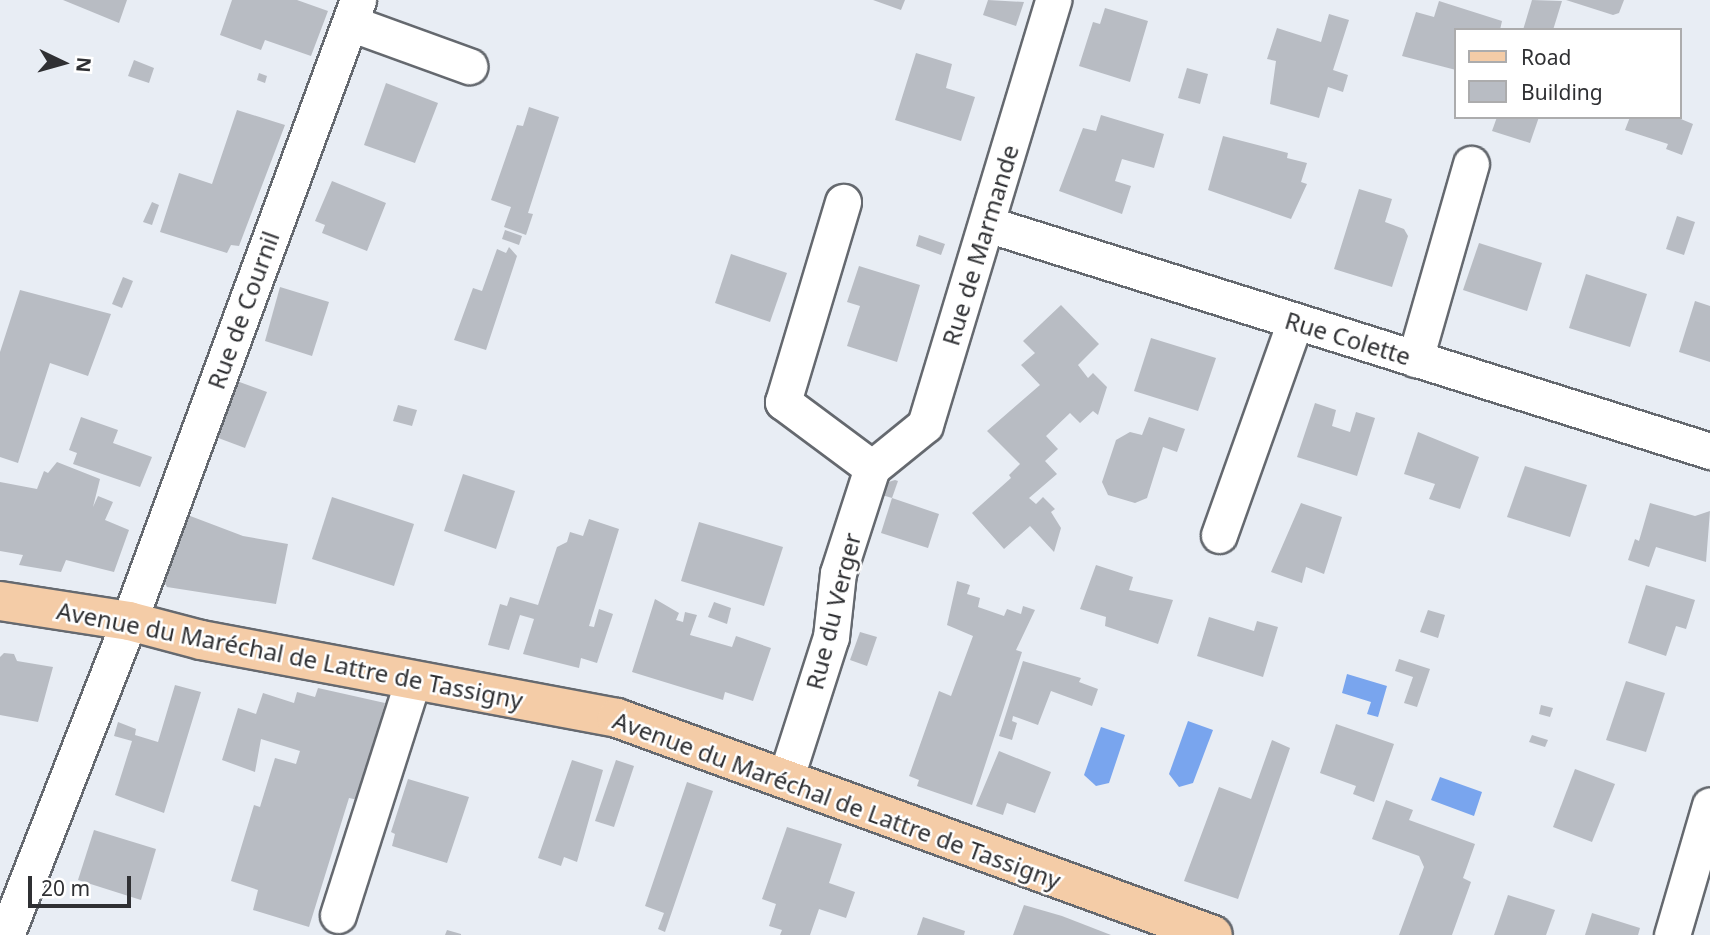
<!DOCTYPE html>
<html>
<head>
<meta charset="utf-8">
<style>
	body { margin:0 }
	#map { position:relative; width:1710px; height:935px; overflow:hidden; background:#e8edf4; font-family:"Noto Sans",sans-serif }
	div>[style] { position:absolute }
	.water>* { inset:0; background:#79a5ee }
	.building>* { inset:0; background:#b8bcc3 }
	.roads { filter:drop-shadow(2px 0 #65696f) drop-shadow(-2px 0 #65696f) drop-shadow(0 2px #65696f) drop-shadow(0 -2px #65696f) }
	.minor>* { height:35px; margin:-17.5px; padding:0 17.5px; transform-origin:17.5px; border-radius:17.5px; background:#fff }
	.major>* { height:38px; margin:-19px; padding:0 19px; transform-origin:19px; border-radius:19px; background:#f4cca7 }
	span { translate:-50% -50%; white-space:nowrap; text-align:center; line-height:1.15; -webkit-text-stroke:5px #fff; paint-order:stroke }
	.street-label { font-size:24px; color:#2f3033 }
	.legend { position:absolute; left:1454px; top:28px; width:228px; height:91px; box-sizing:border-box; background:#fff; border:2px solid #acacad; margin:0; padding:9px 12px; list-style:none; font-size:21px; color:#2f3033 }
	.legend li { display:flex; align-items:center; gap:14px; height:35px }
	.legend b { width:35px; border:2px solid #acacad }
	.north { position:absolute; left:28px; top:28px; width:70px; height:70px; -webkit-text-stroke:5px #fff; paint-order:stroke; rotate:95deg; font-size:19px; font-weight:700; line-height:28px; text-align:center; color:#2f3033 }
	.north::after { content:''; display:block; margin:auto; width:24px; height:32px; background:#2f3033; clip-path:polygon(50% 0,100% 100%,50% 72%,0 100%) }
	.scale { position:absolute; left:28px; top:876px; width:103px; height:32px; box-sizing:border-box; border:4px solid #2f3033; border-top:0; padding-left:9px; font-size:21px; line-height:24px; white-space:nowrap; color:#2f3033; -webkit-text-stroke:5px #fff; paint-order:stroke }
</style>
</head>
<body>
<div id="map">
	<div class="water">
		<i style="clip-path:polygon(1347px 674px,1387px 686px,1378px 717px,1367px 714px,1371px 702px,1342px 693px)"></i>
		<i style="clip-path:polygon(1188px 721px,1213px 730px,1193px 783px,1179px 787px,1169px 774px)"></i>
		<i style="clip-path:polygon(1101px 727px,1125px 735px,1109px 783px,1096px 786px,1084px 775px)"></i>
		<i style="clip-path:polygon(1440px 777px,1482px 792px,1474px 816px,1431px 800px)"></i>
	</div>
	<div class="building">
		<i style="clip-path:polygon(63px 0,127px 0,119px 23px)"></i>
		<i style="clip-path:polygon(232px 0,297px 0,328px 11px,311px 56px,265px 40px,261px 50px,220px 35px)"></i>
		<i style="clip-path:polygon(873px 0,905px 0,901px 10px)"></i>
		<i style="clip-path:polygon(988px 0,1024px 2px,1016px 26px,983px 15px)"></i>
		<i style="clip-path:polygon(1532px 0,1562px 1px,1553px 30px,1523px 30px)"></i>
		<i style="clip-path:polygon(1566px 0,1624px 0,1619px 13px,1613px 15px)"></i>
		<i style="clip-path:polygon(1439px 1px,1502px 21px,1500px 30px,1456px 30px,1456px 70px,1402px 56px,1416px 12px,1434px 17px)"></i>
		<i style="clip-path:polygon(1105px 8px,1148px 21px,1130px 82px,1079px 66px,1093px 22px,1100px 24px)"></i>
		<i style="clip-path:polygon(1329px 14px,1349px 20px,1333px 70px,1348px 75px,1343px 92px,1328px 87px,1319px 118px,1270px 104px,1276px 61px,1267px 59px,1277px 28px,1321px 42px)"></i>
		<i style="clip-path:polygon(916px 53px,952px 64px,946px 88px,975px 97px,961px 141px,895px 120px)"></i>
		<i style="clip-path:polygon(134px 60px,154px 68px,149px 83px,128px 76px)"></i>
		<i style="clip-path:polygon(1187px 68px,1208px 74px,1200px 104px,1178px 98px)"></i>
		<i style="clip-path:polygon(259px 73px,267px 76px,265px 83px,257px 80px)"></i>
		<i style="clip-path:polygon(386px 83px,438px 103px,415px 163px,364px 145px)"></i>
		<i style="clip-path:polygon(529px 107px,559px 117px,528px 213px,533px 214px,526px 235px,504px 227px,511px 207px,491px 200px,517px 125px,523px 126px)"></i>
		<i style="clip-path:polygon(237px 110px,285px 125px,239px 246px,231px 245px,227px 253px,160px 232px,179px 173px,212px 184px)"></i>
		<i style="clip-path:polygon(1101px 115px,1164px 134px,1154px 168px,1122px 159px,1115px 181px,1131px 186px,1122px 214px,1059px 191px,1083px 128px,1096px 131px)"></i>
		<i style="clip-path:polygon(1497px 117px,1539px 117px,1530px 143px,1492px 131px)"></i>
		<i style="clip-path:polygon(1630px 117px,1676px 117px,1693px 124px,1682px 155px,1666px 149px,1668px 144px,1625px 130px)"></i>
		<i style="clip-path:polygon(1223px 136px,1288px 153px,1287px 158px,1307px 163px,1301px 182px,1307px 184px,1291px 219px,1208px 190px)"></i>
		<i style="clip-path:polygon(332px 181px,386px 203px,367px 251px,322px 233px,325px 225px,315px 221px)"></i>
		<i style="clip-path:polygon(1359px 189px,1392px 199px,1385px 222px,1404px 229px,1408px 236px,1392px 287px,1334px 269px)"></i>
		<i style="clip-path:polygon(152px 202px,159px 205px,152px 225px,143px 222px)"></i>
		<i style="clip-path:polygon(1677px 216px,1695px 222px,1684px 255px,1666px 249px)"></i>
		<i style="clip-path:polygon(505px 230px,522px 236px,519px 245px,502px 239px)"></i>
		<i style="clip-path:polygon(919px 235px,945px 244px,941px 255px,916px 246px)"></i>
		<i style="clip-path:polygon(1479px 243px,1542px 263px,1527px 311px,1463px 290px)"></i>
		<i style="clip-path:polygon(509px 247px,517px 256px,486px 350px,454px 340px,473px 288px,482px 291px,497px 249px,506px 253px)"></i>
		<i style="clip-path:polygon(731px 254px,787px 273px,770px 322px,715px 303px)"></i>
		<i style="clip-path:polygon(859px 266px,920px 285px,897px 362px,847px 346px,860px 306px,847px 302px)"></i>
		<i style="clip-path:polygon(1586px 274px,1647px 294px,1630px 347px,1569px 328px)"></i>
		<i style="clip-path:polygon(123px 277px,133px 281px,122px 308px,112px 304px)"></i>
		<i style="clip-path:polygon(280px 287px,329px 302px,312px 356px,265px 341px)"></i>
		<i style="clip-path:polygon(20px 290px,111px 314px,88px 376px,50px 363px,18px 463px,0 457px,0 352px)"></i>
		<i style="clip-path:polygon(1695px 301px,1710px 306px,1710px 362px,1679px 352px)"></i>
		<i style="clip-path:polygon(1061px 305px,1099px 344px,1078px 365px,1088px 378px,1093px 373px,1107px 387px,1098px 415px,1093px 411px,1080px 423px,1070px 413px,1046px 436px,1058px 449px,1045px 461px,1057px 474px,1029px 498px,1036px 504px,1043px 497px,1055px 509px,1051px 512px,1061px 528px,1054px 552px,1030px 526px,1004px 549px,972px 513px,1011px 478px,1009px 475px,1020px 464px,987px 431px,1040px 385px,1021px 365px,1035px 353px,1023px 341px)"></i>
		<i style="clip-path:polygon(1151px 338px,1216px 358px,1198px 411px,1134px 391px)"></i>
		<i style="clip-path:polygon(234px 380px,267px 392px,245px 448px,213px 436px)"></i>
		<i style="clip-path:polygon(1315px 403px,1336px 410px,1332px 426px,1350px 432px,1356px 412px,1375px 418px,1357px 476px,1297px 457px)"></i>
		<i style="clip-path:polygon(398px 405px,417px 410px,412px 426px,393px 421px)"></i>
		<i style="clip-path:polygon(81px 417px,118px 430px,113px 443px,152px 457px,140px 487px,73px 464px,77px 453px,69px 450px)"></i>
		<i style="clip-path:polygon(1149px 417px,1185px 429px,1177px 452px,1163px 447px,1147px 498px,1135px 503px,1108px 495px,1102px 482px,1116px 440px,1130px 432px,1142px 435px)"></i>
		<i style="clip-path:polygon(1418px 432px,1479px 457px,1460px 509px,1429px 499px,1435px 484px,1404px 474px)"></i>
		<i style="clip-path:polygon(57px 462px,100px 479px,93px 507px,98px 496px,113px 502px,105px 520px,129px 530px,114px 572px,66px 560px,61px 572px,19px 565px,23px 555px,0 551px,0 482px,37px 489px,44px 471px,48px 473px)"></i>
		<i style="clip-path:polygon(1525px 466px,1587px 485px,1570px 537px,1507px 517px)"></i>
		<i style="clip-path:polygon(463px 474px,515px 491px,496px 549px,444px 531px)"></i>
		<i style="clip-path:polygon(895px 480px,898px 481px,892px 498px,882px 495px,885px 483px)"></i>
		<i style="clip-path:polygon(332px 497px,414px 524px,394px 586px,312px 559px)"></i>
		<i style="clip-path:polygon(892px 498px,939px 514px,928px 548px,881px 533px)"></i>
		<i style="clip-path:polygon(1301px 503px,1342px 517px,1324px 574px,1306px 567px,1302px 583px,1271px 572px)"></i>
		<i style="clip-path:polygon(1650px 503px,1695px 516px,1710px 511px,1706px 562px,1656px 547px,1649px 567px,1628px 560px,1635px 539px,1639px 541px)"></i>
		<i style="clip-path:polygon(185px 514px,243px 536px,288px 544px,276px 604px,167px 587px,161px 576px)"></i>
		<i style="clip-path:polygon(589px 519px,619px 529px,589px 626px,594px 627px,599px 609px,613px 614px,597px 663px,581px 658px,579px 668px,523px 654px,534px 619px,520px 615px,509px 650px,488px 645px,500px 604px,507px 606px,510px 597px,538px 605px,557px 547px,567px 542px,570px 532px,583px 536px)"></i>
		<i style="clip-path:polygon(699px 522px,783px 547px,764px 606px,681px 581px)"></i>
		<i style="clip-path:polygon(1096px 565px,1133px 577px,1129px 590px,1173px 600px,1158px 644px,1105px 626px,1106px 617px,1080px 609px)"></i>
		<i style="clip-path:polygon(957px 581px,970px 585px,967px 594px,980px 598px,978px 607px,1004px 616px,1007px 609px,1021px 614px,1023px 606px,1035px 610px,1016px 650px,1022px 652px,972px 805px,917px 786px,919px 780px,909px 776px,939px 691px,951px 696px,973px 636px,947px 625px)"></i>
		<i style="clip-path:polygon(1646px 585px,1695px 600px,1686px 629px,1676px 626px,1666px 656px,1628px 643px)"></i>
		<i style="clip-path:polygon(655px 599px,679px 613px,676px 620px,683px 622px,685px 612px,697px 615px,690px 635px,732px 647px,736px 636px,771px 648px,753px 701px,725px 692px,723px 700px,632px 672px)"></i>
		<i style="clip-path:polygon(714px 602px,731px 608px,727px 624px,708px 617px)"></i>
		<i style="clip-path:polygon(1428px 610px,1445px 615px,1438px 638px,1420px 632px)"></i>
		<i style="clip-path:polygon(1209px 617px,1254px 631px,1257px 621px,1278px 627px,1263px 677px,1197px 656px)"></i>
		<i style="clip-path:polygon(860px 632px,877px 637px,867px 666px,850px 660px)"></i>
		<i style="clip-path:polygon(4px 653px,14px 654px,17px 661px,53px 667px,38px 722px,0 715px,0 657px)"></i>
		<i style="clip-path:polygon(1399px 659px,1430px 669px,1417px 707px,1404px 703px,1413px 677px,1395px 671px)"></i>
		<i style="clip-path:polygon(1023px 661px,1081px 678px,1079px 682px,1098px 689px,1092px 706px,1051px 691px,1038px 725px,1013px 716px,1012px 721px,1017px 723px,1012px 740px,999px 736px)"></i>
		<i style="clip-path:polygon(1626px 681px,1665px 693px,1646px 752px,1606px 740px)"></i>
		<i style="clip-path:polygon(175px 685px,201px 692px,164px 813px,115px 795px,132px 741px,114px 736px,118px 722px,136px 729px,135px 735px,158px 742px)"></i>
		<i style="clip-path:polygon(318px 688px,385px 703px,358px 800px,349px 798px,309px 927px,253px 910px,258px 890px,231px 881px,254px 805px,260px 807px,275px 758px,296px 764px,300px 751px,261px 739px,255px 772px,222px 760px,238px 708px,256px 714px,263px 693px,294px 703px,297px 692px,315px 697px)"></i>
		<i style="clip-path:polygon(1541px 705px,1553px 708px,1550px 717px,1539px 714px)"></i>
		<i style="clip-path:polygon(1336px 724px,1394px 744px,1374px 802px,1353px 794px,1356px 786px,1320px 773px)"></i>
		<i style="clip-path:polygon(1532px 735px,1548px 740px,1545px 747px,1529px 742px)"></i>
		<i style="clip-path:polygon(1272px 740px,1290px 748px,1238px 899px,1184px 881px,1219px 787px,1251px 799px)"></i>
		<i style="clip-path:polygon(999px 751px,1051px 772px,1035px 813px,1007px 803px,1003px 815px,976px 806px)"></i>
		<i style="clip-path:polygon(572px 760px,603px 770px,577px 862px,564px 857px,561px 866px,538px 858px)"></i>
		<i style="clip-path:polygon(616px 760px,634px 766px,614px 827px,595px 821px)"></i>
		<i style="clip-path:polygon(1575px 769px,1615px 784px,1592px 842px,1553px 827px)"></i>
		<i style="clip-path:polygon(408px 779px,469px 797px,447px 863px,392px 846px,395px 834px,391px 832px)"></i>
		<i style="clip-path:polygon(687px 782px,713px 791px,665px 932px,658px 929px,664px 913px,645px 906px)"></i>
		<i style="clip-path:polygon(1386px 800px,1413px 810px,1409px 820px,1475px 844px,1463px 878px,1471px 882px,1452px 935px,1399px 935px,1424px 867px,1419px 856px,1372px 839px)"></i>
		<i style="clip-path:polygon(787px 827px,842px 844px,829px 883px,855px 892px,846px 918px,819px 909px,810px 935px,780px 935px,782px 930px,769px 926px,776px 904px,762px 899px)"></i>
		<i style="clip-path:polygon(94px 830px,156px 849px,141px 900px,78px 880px)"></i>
		<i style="clip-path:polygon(1508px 895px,1555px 910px,1546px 935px,1494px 935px)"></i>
		<i style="clip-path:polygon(1024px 905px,1062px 916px,1111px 935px,1013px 935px)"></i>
		<i style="clip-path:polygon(1592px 913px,1640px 928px,1638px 935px,1585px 935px)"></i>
		<i style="clip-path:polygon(923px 917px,965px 931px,964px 935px,917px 935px)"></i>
		<i style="clip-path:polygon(447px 930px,461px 934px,461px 935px,445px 935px)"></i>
	</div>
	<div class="roads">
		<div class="minor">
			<i style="left:350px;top:23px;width:127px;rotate:19.9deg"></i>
			<i style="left:987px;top:224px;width:758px;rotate:17.43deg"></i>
			<i style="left:1415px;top:359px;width:203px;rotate:-74deg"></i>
			<i style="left:872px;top:468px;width:68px;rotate:-39.1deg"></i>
			<i style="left:925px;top:425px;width:444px;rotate:-73.2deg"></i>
			<i style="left:1219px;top:535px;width:227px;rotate:-70.4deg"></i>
			<i style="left:785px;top:780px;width:150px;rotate:-72.2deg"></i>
			<i style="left:831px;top:637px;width:64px;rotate:-83.8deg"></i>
			<i style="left:838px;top:573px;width:110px;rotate:-72.1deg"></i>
			<i style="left:872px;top:468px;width:111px;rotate:-143.4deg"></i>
			<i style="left:783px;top:402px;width:209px;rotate:-73.3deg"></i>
			<i style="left:338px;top:915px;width:247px;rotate:-72.3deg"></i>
			<i style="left:6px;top:935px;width:337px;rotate:-68.6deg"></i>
			<i style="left:129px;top:621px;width:662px;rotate:-69.76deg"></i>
			<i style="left:1672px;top:935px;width:135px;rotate:-73.7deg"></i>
		</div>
		<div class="major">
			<i style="left:0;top:601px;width:131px;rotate:8.8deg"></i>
			<i style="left:129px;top:621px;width:74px;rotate:14.8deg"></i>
			<i style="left:201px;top:640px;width:423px;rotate:10.6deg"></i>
			<i style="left:617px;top:718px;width:634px;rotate:20.01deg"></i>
		</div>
	</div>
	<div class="street-label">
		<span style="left:980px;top:245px;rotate:-73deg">Rue de Marmande</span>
		<span style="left:243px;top:310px;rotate:-70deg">Rue de Cournil</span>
		<span style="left:1348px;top:338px;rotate:17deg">Rue Colette</span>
		<span style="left:833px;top:611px;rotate:-76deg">Rue du Verger</span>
		<span style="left:290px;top:655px;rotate:11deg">Avenue du Maréchal de Lattre de Tassigny</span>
		<span style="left:837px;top:800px;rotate:20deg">Avenue du Maréchal de Lattre de Tassigny</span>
	</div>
	<ul class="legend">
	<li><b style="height:9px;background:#f4cca7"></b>Road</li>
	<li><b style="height:19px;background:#b8bcc3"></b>Building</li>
	</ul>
	<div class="north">N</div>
	<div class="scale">20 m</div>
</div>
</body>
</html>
